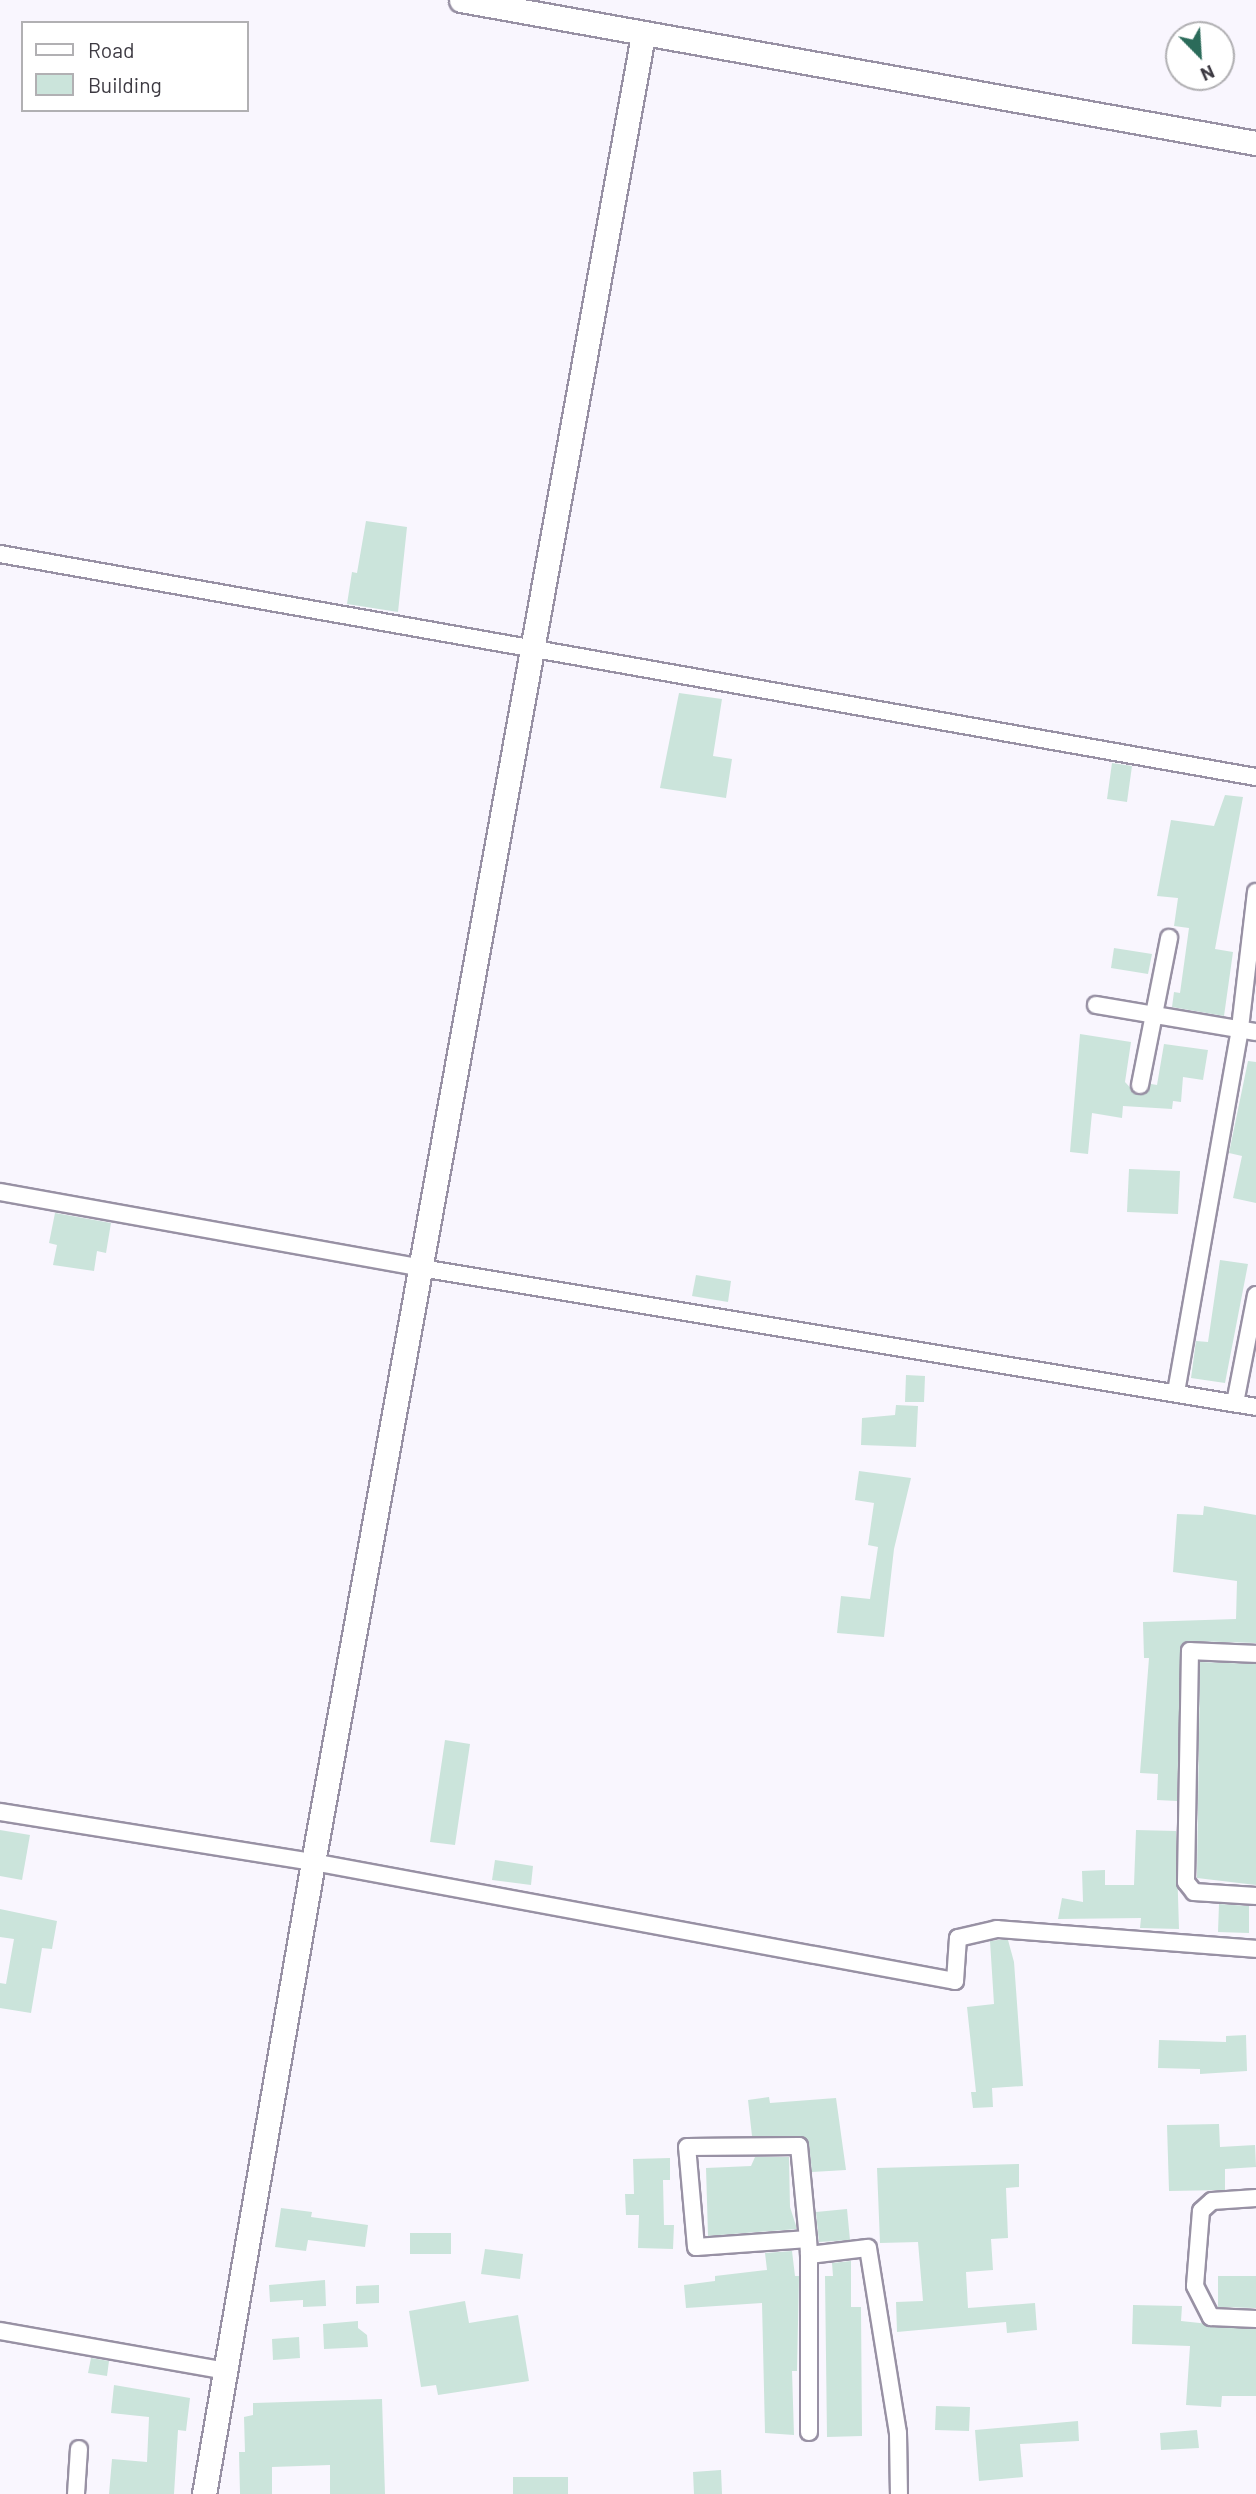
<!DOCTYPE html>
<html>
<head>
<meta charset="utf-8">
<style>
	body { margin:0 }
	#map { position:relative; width:1256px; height:2494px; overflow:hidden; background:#f9f6fe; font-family:Barlow,sans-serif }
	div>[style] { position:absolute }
	.building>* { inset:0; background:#cbe4db }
	.roads { filter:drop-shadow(2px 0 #9891a4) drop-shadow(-2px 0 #9891a4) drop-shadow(0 2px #9891a4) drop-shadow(0 -2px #9891a4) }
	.street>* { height:16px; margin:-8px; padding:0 8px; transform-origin:8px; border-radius:8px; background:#fff }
	.secondary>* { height:23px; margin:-11.5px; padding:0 11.5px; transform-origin:11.5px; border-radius:11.5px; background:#fff }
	span { translate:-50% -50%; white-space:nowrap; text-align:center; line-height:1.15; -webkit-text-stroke:6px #fff; paint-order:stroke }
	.legend { position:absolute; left:21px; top:21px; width:228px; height:91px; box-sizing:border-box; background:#fff; border:2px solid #b1b0b3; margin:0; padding:9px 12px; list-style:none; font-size:21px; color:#3d3a42 }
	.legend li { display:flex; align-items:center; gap:14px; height:35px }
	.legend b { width:35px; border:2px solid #b1b0b3 }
	.north { position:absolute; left:1165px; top:21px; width:70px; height:70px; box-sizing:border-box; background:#fff; border:2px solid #b1b0b3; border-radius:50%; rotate:156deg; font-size:19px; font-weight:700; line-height:28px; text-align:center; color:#3d3a42 }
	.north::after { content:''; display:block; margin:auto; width:24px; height:32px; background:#2b6b5a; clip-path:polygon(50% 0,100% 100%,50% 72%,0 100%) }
</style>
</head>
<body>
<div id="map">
	<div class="building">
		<i style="clip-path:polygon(366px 521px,407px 527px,398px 612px,347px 604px,352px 572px,357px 573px)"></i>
		<i style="clip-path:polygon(679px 693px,722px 699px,713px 756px,732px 759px,726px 798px,660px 788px)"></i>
		<i style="clip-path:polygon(1112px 763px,1132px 766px,1127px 802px,1107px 799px)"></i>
		<i style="clip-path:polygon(1225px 795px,1243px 797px,1215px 949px,1233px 952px,1224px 1016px,1172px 1007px,1174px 992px,1180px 993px,1189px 928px,1174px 926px,1178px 898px,1157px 896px,1171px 820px,1214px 826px)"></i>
		<i style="clip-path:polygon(1114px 948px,1152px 954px,1148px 974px,1111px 968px)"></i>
		<i style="clip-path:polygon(1080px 1034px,1131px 1042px,1125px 1082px,1137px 1095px,1147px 1092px,1151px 1084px,1157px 1085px,1164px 1044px,1208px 1050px,1203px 1080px,1183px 1077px,1181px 1102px,1173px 1101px,1172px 1109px,1123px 1106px,1122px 1118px,1092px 1113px,1088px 1154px,1070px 1152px)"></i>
		<i style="clip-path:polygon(1248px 1061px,1256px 1062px,1256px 1203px,1233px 1198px,1242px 1156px,1229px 1153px)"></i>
		<i style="clip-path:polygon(1129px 1169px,1180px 1171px,1178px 1214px,1127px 1212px)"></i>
		<i style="clip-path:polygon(55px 1213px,111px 1223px,106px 1253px,97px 1251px,94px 1271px,53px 1265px,57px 1245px,49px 1243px)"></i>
		<i style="clip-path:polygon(1220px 1260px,1248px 1264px,1225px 1383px,1191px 1378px,1196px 1341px,1208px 1342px)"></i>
		<i style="clip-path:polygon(696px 1275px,731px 1281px,728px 1302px,692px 1296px)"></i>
		<i style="clip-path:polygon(906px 1375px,925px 1376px,924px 1402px,905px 1402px)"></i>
		<i style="clip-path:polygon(896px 1405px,918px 1406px,916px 1447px,861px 1445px,862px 1418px,895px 1415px)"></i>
		<i style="clip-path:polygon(859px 1471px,911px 1478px,894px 1549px,884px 1637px,837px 1633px,841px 1596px,870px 1599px,878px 1547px,868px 1545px,874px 1503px,855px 1500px)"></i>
		<i style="clip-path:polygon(1204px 1506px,1256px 1515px,1256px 1643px,1190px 1641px,1181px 1645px,1177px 1801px,1157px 1800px,1158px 1774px,1140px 1773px,1149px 1658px,1144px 1658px,1143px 1622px,1236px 1619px,1237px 1581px,1173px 1572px,1177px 1514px,1203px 1515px)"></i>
		<i style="clip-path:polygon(1200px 1662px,1256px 1664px,1256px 1885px,1197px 1878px)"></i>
		<i style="clip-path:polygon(445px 1740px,470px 1744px,455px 1845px,430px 1842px)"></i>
		<i style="clip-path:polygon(0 1830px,30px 1835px,22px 1880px,0 1876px)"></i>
		<i style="clip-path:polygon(1136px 1830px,1176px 1831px,1179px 1929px,1140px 1928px,1141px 1918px,1058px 1919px,1062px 1898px,1083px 1902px,1082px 1871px,1105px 1870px,1105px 1885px,1134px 1885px)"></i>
		<i style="clip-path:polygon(495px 1860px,533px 1866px,531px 1885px,492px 1880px)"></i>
		<i style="clip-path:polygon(1219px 1904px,1249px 1906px,1249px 1933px,1218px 1932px)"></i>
		<i style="clip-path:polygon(0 1909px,57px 1921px,52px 1949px,42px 1948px,31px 2013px,0 2008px,0 1983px,6px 1984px,14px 1939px,0 1937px)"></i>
		<i style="clip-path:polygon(998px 1940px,1008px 1940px,1014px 1962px,1023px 2086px,992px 2088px,993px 2107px,973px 2108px,971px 2092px,976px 2092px,967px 2007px,994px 2004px,990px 1941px)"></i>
		<i style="clip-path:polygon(1246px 2035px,1247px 2071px,1200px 2074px,1200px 2069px,1158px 2068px,1159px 2040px,1226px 2042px,1226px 2036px)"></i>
		<i style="clip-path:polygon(769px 2097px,770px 2103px,836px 2098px,846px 2170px,812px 2172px,809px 2144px,803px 2136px,752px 2136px,748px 2100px)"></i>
		<i style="clip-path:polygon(1219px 2124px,1220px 2147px,1255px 2145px,1256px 2167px,1225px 2169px,1225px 2190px,1169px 2191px,1167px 2125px)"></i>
		<i style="clip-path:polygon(755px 2157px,789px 2157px,790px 2207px,797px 2229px,708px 2236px,706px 2168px,751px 2166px)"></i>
		<i style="clip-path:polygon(670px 2158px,670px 2180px,663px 2180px,664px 2225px,674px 2225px,673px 2249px,638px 2248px,639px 2215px,626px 2215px,625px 2194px,634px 2194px,633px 2159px)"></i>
		<i style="clip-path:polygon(1019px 2164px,1019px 2187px,1006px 2188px,1008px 2238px,991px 2239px,993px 2270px,966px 2272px,968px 2308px,1035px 2303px,1037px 2330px,1007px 2333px,1006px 2322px,897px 2332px,896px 2302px,923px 2301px,918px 2242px,880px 2243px,877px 2168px)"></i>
		<i style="clip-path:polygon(281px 2208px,312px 2212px,311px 2217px,368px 2225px,365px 2247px,308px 2240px,306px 2251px,275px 2247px)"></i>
		<i style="clip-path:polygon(847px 2209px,850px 2240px,819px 2242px,816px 2212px)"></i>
		<i style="clip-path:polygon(410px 2233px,451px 2233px,451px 2254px,410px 2254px)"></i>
		<i style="clip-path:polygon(485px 2249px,523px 2254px,520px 2279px,481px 2274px)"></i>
		<i style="clip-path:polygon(792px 2251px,795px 2276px,799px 2276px,797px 2371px,792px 2371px,794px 2435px,765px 2433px,762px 2303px,686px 2308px,684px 2285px,715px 2281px,715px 2276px,767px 2270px,765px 2253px)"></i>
		<i style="clip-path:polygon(851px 2261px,851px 2307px,861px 2307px,862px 2436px,827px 2437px,825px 2276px,833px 2276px,832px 2263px)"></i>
		<i style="clip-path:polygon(1218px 2276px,1256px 2276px,1256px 2308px,1218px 2307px)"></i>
		<i style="clip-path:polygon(325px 2280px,326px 2306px,303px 2307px,303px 2300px,270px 2302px,269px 2285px)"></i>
		<i style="clip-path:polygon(379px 2285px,379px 2303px,356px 2304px,356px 2286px)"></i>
		<i style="clip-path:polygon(465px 2301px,469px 2323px,518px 2315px,529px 2381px,438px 2395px,436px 2385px,421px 2387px,409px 2311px)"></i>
		<i style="clip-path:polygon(1133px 2305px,1182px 2306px,1181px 2321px,1256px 2329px,1256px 2396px,1222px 2396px,1221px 2407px,1186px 2405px,1190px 2346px,1132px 2344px)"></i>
		<i style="clip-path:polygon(358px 2321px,358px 2328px,367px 2335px,368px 2347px,324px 2349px,323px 2324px)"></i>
		<i style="clip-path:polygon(299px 2337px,300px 2358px,273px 2360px,272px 2339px)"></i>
		<i style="clip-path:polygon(91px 2358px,109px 2361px,107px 2376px,88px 2373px)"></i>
		<i style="clip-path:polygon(114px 2385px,190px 2398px,186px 2431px,178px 2430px,174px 2494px,109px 2494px,112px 2459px,147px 2462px,149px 2417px,111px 2413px)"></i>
		<i style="clip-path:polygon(382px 2399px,385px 2494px,330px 2494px,330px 2465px,272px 2467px,272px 2494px,240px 2494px,239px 2452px,245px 2452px,244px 2417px,253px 2415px,253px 2403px)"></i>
		<i style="clip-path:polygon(936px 2406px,970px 2407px,969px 2431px,935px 2430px)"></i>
		<i style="clip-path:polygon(1078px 2421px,1079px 2441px,1020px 2444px,1023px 2477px,979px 2481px,975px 2430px)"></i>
		<i style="clip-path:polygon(1197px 2430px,1199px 2448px,1161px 2450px,1160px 2433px)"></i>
		<i style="clip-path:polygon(721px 2470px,722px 2494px,694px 2494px,693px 2472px)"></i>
		<i style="clip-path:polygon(513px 2477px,568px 2477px,568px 2494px,513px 2494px)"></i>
	</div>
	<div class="roads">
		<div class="street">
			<i style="left:0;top:554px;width:1276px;rotate:10.07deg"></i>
			<i style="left:1096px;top:1005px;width:162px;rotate:9.6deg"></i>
			<i style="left:1140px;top:1085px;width:150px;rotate:-78.8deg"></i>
			<i style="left:0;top:1192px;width:428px;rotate:10.2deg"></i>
			<i style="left:421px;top:1268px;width:846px;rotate:9.45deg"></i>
			<i style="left:1176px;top:1392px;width:370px;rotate:-80deg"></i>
			<i style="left:1240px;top:1028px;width:137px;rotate:-83.3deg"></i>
			<i style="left:1235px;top:1403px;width:110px;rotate:-79deg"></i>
			<i style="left:1256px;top:1654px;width:66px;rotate:-177.4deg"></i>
			<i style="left:1190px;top:1651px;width:231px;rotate:91deg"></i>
			<i style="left:1186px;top:1882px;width:13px;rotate:51deg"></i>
			<i style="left:1194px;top:1892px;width:62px;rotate:3.7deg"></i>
			<i style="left:0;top:1812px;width:317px;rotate:9.1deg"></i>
			<i style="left:313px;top:1862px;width:653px;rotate:10.5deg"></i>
			<i style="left:955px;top:1981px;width:43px;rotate:-86deg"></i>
			<i style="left:958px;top:1938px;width:40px;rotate:-13deg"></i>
			<i style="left:997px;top:1929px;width:260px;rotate:4.4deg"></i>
			<i style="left:1256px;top:2198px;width:44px;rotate:176.1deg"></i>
			<i style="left:1212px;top:2201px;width:15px;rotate:138deg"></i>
			<i style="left:1201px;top:2211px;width:75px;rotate:94.6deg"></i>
			<i style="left:1195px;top:2286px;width:35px;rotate:63deg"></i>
			<i style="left:1211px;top:2317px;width:45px;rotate:2.5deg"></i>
			<i style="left:808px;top:2239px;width:112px;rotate:175.9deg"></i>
			<i style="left:696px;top:2247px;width:100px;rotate:-95.1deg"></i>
			<i style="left:687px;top:2147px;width:112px;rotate:-0.5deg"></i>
			<i style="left:799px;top:2146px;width:93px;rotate:84.5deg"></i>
			<i style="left:808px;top:2239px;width:16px;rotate:86deg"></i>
			<i style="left:0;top:2331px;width:230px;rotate:10deg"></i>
			<i style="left:809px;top:2432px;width:177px;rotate:-90deg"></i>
			<i style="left:809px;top:2255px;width:59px;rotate:-6.8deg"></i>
			<i style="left:868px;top:2248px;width:187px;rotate:80.8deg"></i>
			<i style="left:898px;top:2433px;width:61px;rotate:89.1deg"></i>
			<i style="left:76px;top:2494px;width:45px;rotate:-86.2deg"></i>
		</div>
		<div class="secondary">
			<i style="left:461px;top:0;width:808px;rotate:10.2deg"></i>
			<i style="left:204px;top:2494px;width:641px;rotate:-80.21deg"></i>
			<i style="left:313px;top:1862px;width:1857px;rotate:-79.76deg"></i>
		</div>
	</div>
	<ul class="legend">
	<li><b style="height:9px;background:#fff"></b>Road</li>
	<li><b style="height:19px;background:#cbe4db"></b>Building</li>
	</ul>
	<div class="north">N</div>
</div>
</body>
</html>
